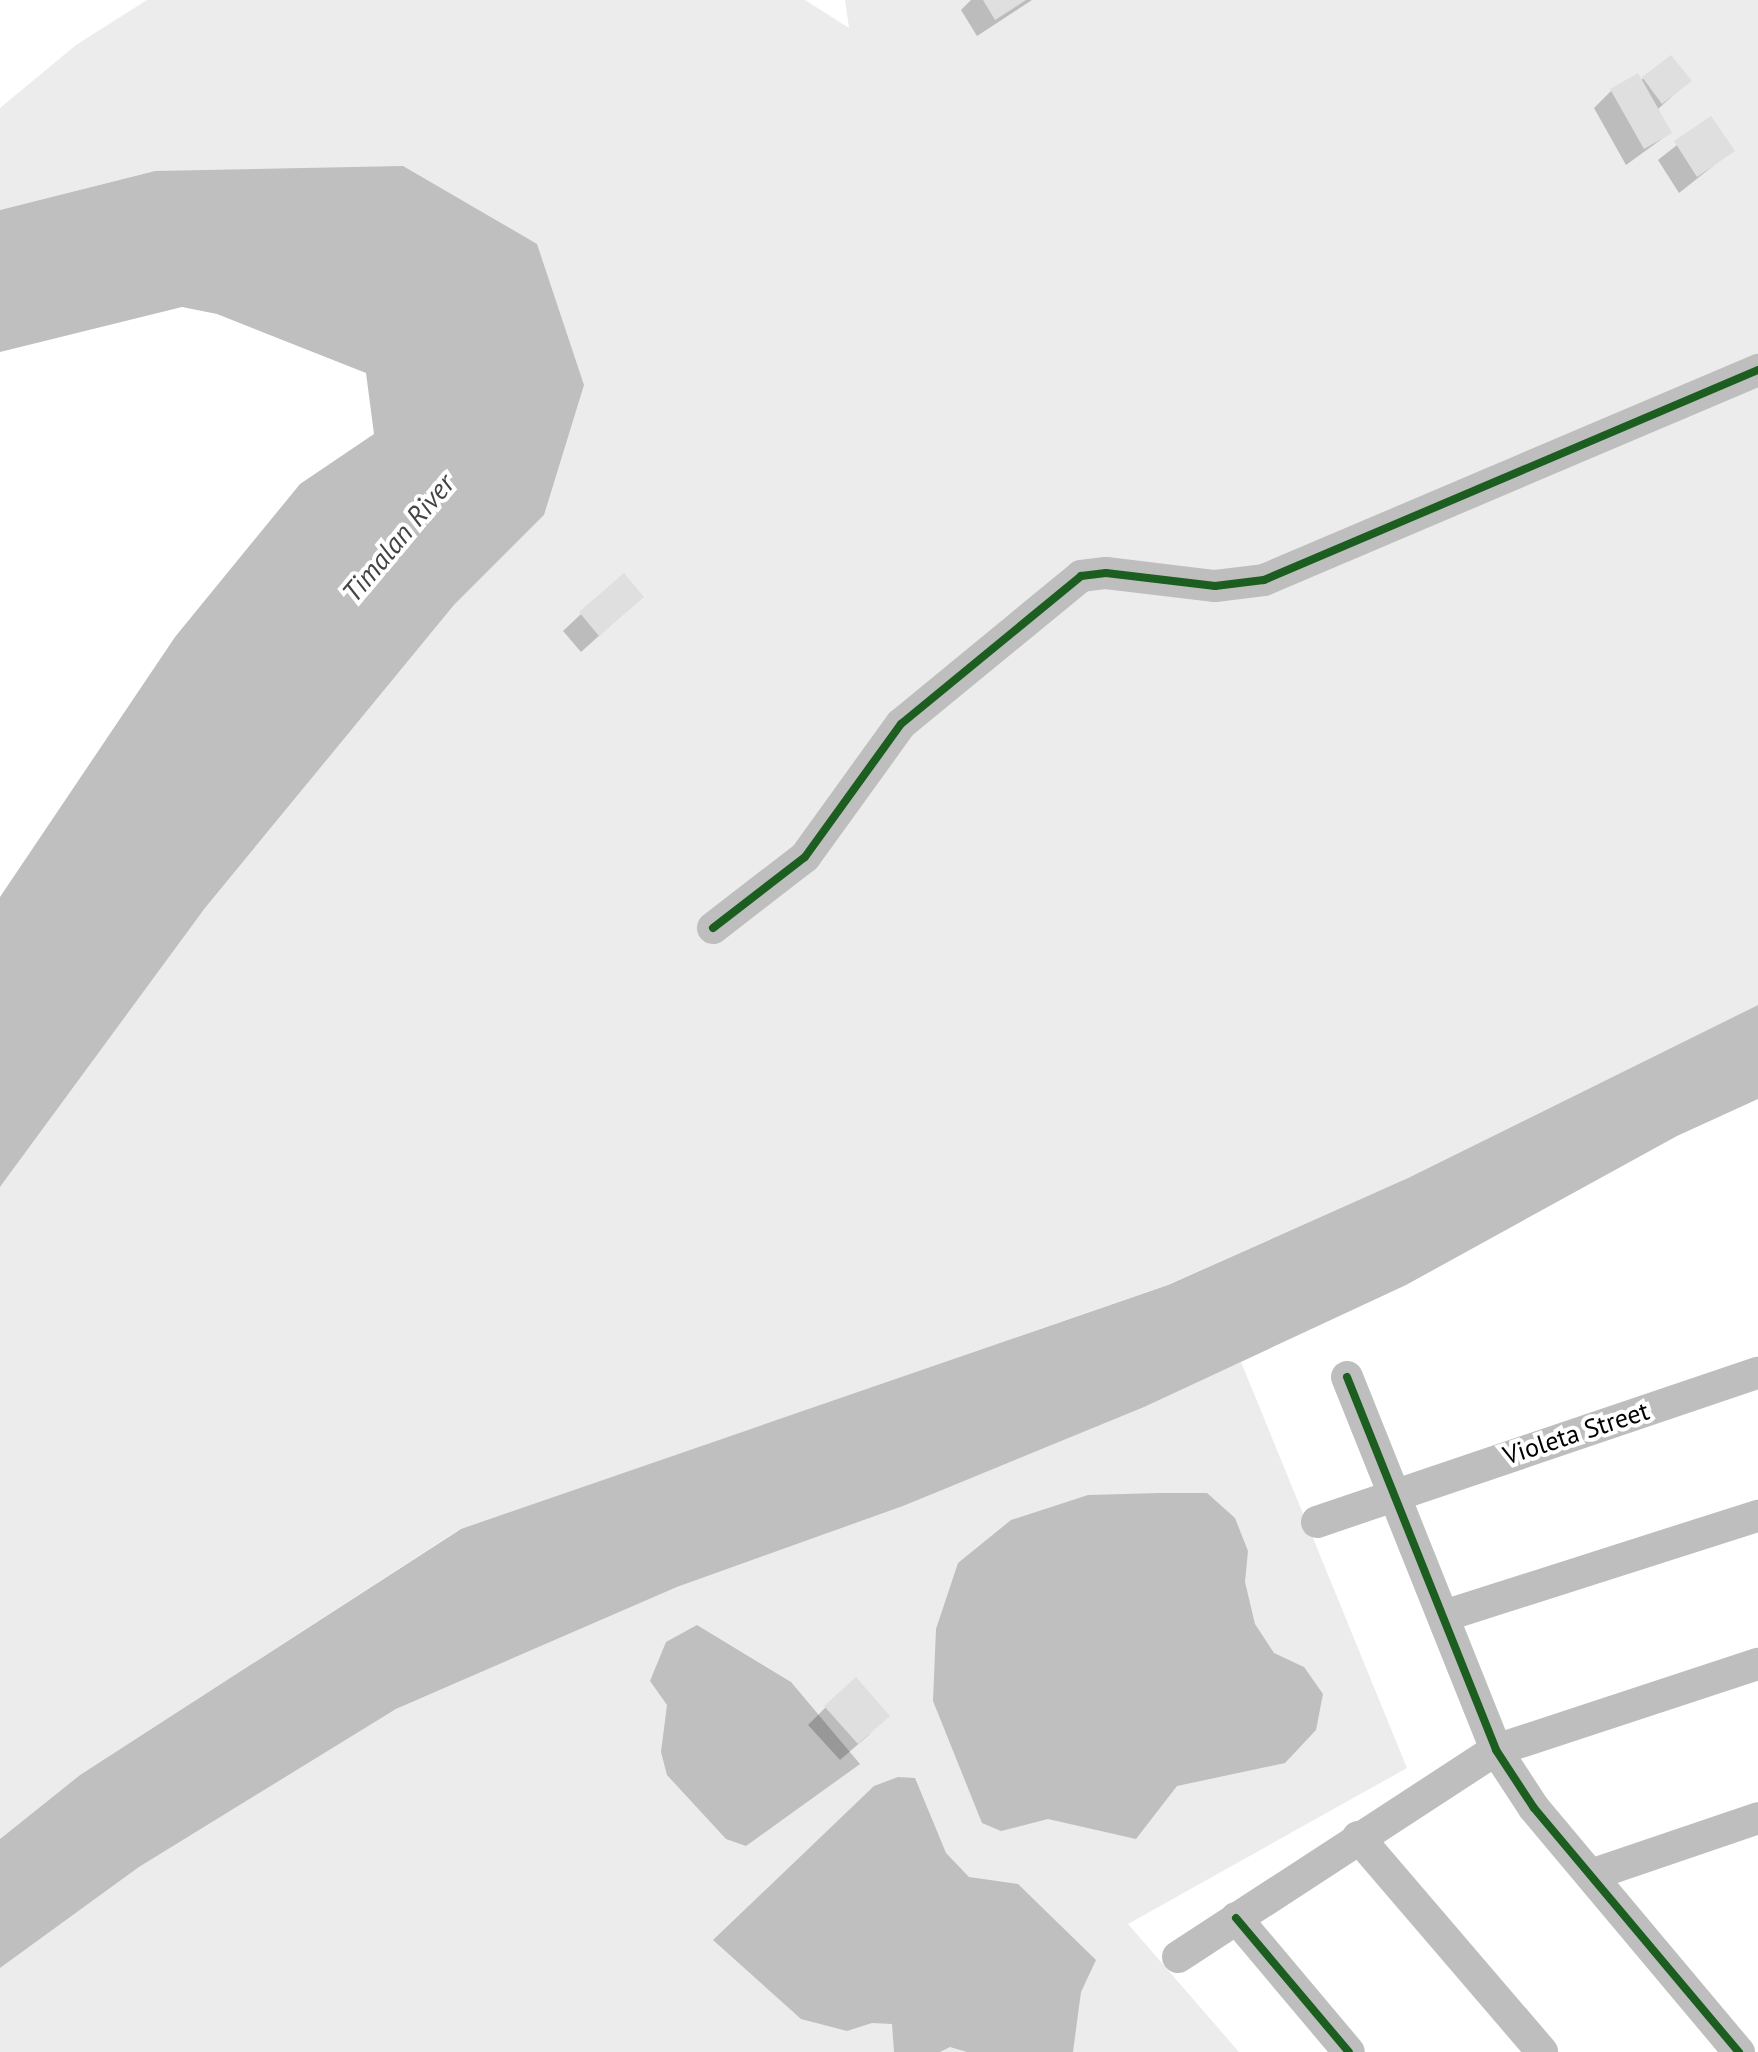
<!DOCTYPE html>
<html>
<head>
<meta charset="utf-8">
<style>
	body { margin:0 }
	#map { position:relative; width:1758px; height:2052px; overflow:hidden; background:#fff; font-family:"PT Sans",sans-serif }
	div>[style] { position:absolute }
	.green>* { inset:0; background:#ececec }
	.water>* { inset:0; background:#bfbfbf }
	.shadow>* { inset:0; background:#0003 }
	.building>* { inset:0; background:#dfdfdf }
	.street>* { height:32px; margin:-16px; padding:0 16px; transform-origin:16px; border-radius:16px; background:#bebebe }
	.cycleway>* { height:8px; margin:-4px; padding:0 4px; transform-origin:4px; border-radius:4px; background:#1b5e20 }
	span { translate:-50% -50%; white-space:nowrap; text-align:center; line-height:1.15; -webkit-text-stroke:8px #fff; paint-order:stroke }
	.street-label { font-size:26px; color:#000 }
	.water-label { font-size:28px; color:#444; font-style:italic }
</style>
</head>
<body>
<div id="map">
	<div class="green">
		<i style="clip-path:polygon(147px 0,805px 0,849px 28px,845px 0,1758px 0,1758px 1005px,1408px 1178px,1167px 1285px,457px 1531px,80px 1775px,0 1839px,0 1187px,205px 908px,454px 605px,544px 515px,155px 171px,0 210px,0 108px,76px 45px)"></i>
		<i style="clip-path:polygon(1241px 1362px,1407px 1768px,1128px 1924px,1239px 2052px,0 2052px,0 1968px,139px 1867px,396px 1709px,677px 1587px,903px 1506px)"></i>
	</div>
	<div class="water">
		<i style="clip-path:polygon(403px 166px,537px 244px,584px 385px,544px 515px,454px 605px,205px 908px,0 1187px,0 897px,175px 637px,300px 484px,374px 434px,366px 373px,217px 314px,182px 307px,0 352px,0 210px,155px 171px)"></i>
		<i style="clip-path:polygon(1758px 1005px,1758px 1099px,1677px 1136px,1406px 1285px,1144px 1407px,903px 1506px,677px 1587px,396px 1709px,139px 1867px,0 1968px,0 1839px,80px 1775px,461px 1529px,1168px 1285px,1408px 1178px)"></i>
		<i style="clip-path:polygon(1160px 1493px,1207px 1493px,1235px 1518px,1248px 1551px,1245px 1582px,1255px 1624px,1274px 1653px,1304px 1667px,1323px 1694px,1316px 1730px,1285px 1763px,1177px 1786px,1136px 1839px,1048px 1819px,1001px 1831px,982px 1823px,933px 1701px,936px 1629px,958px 1563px,1011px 1520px,1088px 1495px)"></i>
		<i style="clip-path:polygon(697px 1625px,791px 1682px,860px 1764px,746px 1846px,726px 1839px,667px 1775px,661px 1752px,667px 1705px,650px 1681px,666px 1642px)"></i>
		<i style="clip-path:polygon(898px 1777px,915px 1778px,946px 1853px,969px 1877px,1018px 1884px,1096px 1960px,1081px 1992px,1073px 2052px,967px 2052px,950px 2047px,940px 2052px,894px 2052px,892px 2024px,872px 2023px,847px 2031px,801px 2019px,713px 1940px,874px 1786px)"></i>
	</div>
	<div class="shadow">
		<i style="clip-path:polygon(971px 0,1032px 0,977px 36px,961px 10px)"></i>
		<i style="clip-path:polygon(1670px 57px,1689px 81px,1657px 110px,1670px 133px,1626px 165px,1594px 108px,1611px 91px,1640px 81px)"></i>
		<i style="clip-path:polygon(1710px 119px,1732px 151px,1679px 193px,1658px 160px)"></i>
		<i style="clip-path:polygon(642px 597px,581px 652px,563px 631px,581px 614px)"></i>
		<i style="clip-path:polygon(826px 1707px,870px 1734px,840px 1760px,808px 1725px)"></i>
	</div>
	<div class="building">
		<i style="clip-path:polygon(983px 0,1026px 0,995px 20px)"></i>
		<i style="clip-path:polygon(1671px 55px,1692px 81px,1662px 104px,1642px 77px)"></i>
		<i style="clip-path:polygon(1638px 73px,1672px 133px,1644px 149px,1610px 89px)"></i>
		<i style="clip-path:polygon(1711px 116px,1735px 151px,1697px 177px,1674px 141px)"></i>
		<i style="clip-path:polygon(624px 573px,644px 597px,599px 636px,579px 612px)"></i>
		<i style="clip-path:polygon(856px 1677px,890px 1716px,858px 1744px,824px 1706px)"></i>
	</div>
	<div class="street">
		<i style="left:713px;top:928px;width:116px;rotate:-37.7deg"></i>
		<i style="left:805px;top:857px;width:164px;rotate:-54.2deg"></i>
		<i style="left:901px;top:724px;width:233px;rotate:-39.4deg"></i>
		<i style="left:1081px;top:576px;width:25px;rotate:-7deg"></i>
		<i style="left:1106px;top:573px;width:110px;rotate:6.8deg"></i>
		<i style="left:1215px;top:586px;width:49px;rotate:-7deg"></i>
		<i style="left:1264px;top:580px;width:537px;rotate:-23.03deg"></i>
		<i style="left:1347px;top:1377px;width:402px;rotate:68.2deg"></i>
		<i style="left:1496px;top:1750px;width:69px;rotate:56.8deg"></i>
		<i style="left:1534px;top:1808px;width:319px;rotate:50deg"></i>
		<i style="left:1317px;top:1522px;width:465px;rotate:-18.7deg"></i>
		<i style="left:1447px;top:1615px;width:326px;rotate:-17.7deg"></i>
		<i style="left:1358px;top:1837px;width:283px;rotate:49.4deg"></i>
		<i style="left:1591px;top:1875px;width:176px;rotate:-18.8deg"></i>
		<i style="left:1236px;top:1918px;width:175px;rotate:49.9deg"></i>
		<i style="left:1178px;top:1957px;width:379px;rotate:-33.1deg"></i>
		<i style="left:1496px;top:1750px;width:276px;rotate:-18.2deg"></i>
	</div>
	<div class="cycleway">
		<i style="left:713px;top:928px;width:116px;rotate:-37.7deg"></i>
		<i style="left:805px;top:857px;width:164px;rotate:-54.2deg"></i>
		<i style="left:901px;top:724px;width:233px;rotate:-39.4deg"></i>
		<i style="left:1081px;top:576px;width:25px;rotate:-7deg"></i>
		<i style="left:1106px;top:573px;width:110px;rotate:6.8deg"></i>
		<i style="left:1215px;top:586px;width:49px;rotate:-7deg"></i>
		<i style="left:1264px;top:580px;width:537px;rotate:-23.03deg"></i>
		<i style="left:1347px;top:1377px;width:402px;rotate:68.2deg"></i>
		<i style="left:1496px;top:1750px;width:69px;rotate:56.8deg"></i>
		<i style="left:1534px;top:1808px;width:319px;rotate:50deg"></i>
		<i style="left:1236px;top:1918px;width:175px;rotate:49.9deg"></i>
	</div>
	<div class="street-label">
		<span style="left:1576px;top:1433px;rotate:-18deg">Violeta Street</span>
	</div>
	<div class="water-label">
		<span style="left:398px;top:538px;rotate:-50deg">Timalan River</span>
	</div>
</div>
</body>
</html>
